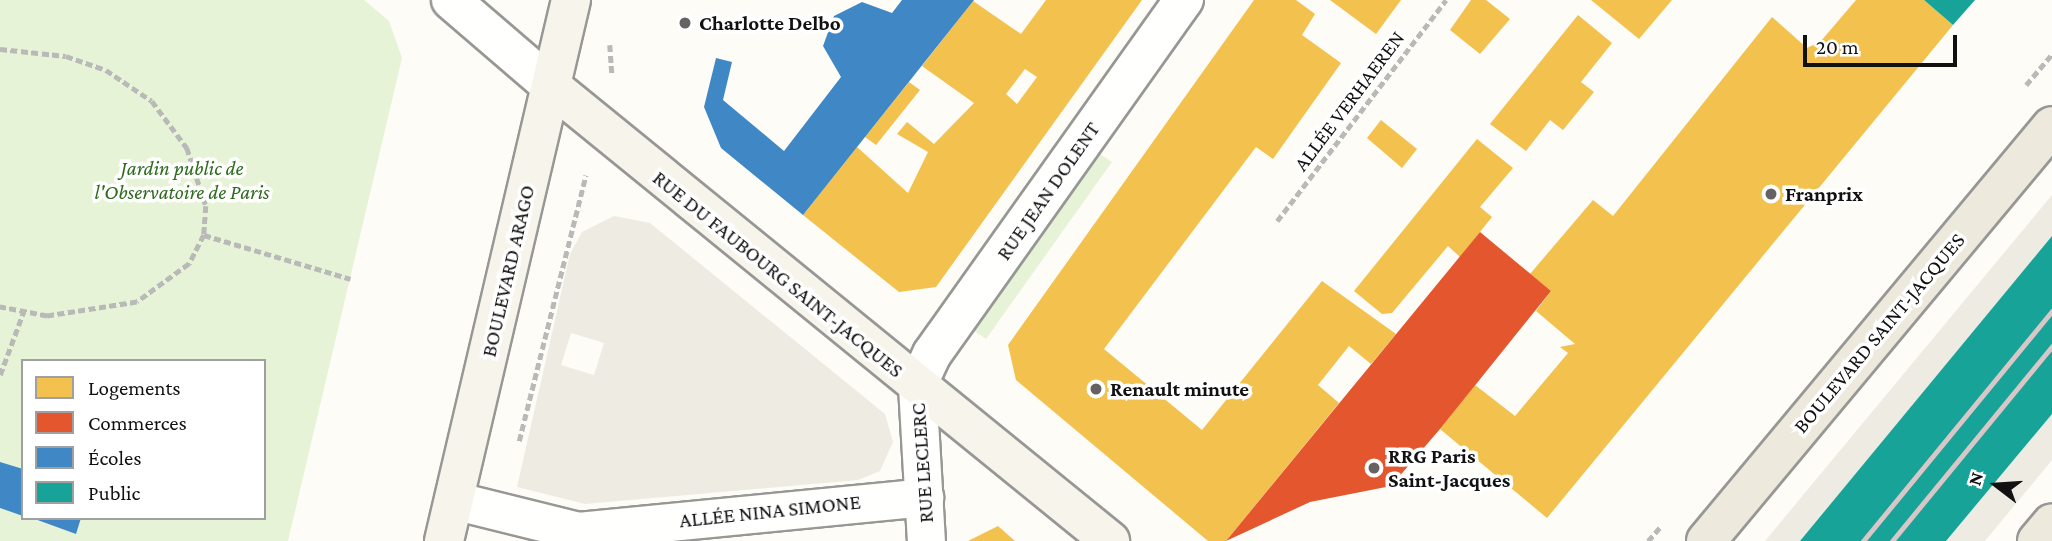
<!DOCTYPE html>
<html>
<head>
<meta charset="utf-8">
<style>
	body { margin:0 }
	#map { position:relative; width:2052px; height:541px; overflow:hidden; background:#fdfcf7; font-family:"Crimson Pro",serif }
	div>[style] { position:absolute }
	.green>* { inset:0; background:#e7f3d7 }
	.plaza>* { inset:0; background:#edebe2 }
	.homes>* { inset:0; background:#f2c14e }
	.shops>* { inset:0; background:#e4572e }
	.schools>* { inset:0; background:#3f88c5 }
	.public>* { inset:0; background:#17a398 }
	.path>* { height:4.5px; margin-top:-2.25px; transform-origin:0; background:repeating-linear-gradient(90deg,#b9b9b8 0 7px,transparent 0 10.5px) }
	.roads { filter:drop-shadow(2px 0 #979795) drop-shadow(-2px 0 #979795) drop-shadow(0 2px #979795) drop-shadow(0 -2px #979795) }
	.pedestrian>* { height:37px; margin:-18.5px; padding:0 18.5px; transform-origin:18.5px; border-radius:18.5px; background:#fffffe }
	.minor>* { height:38px; margin:-19px; padding:0 19px; transform-origin:19px; border-radius:19px; background:#fffffe }
	.secondary>* { height:38px; margin:-19px; padding:0 19px; transform-origin:19px; border-radius:19px; background:#f6f4eb }
	.primary>* { height:38px; margin:-19px; padding:0 19px; transform-origin:19px; border-radius:19px; background:#ede9dc }
	.rail>* { height:5px; margin:-2.5px; padding:0 2.5px; transform-origin:2.5px; border-radius:2.5px; background:#d9c6c7 }
	.dots>* { width:19px; height:19px; translate:-50% -50%; box-sizing:border-box; border:4px solid #fff; border-radius:50% }
	span { translate:-50% -50%; white-space:nowrap; text-align:center; line-height:1.15; -webkit-text-stroke:7px #fff; paint-order:stroke }
	.poi-label { font-size:21px; color:#111; font-weight:700 }
	.left { translate:0 -50%; text-align:left }
	.street-label { font-size:21px; color:#111 }
	.park-label { font-size:21px; color:#2f6b1f; font-style:italic }
	.legend { position:absolute; left:21px; top:359px; width:245px; height:161px; box-sizing:border-box; background:#fff; border:2px solid #a0a0a0; margin:0; padding:9px 12px; list-style:none; font-size:21px; color:#111 }
	.legend li { display:flex; align-items:center; gap:14px; height:35px }
	.legend b { width:35px; border:2px solid #a0a0a0 }
	.north { position:absolute; left:1961px; top:450px; width:70px; height:70px; -webkit-text-stroke:5px #fff; paint-order:stroke; rotate:287deg; font-size:19px; font-weight:700; line-height:28px; text-align:center; color:#111 }
	.north::after { content:''; display:block; margin:auto; width:24px; height:32px; background:#111; clip-path:polygon(50% 0,100% 100%,50% 72%,0 100%) }
	.scale { position:absolute; left:1803px; top:35px; width:154px; height:32px; box-sizing:border-box; border:4px solid #111; border-top:0; padding-left:9px; font-size:21px; line-height:24px; white-space:nowrap; color:#111; -webkit-text-stroke:5px #fff; paint-order:stroke }
</style>
</head>
<body>
<div id="map">
	<div class="green">
		<i style="clip-path:polygon(evenodd,0 0,364px 0,389px 21px,402px 58px,288px 541px,0 541px,0 0,23px 361px,264px 361px,264px 518px,23px 518px,23px 361px)"></i>
		<i style="clip-path:polygon(1098px 153px,1112px 162px,986px 339px,973px 330px)"></i>
	</div>
	<div class="plaza">
		<i style="clip-path:polygon(2052px 195px,2052px 236px,1800px 541px,1765px 541px)"></i>
		<i style="clip-path:polygon(evenodd,614px 216px,650px 223px,885px 414px,893px 442px,880px 471px,858px 480px,585px 504px,517px 487px,570px 254px,582px 232px,614px 216px,571px 333px,604px 343px,594px 375px,561px 365px,571px 333px)"></i>
		<i style="clip-path:polygon(2052px 414px,2052px 460px,1985px 541px,1946px 541px)"></i>
	</div>
	<div class="homes">
		<i style="clip-path:polygon(evenodd,1046px 0,1142px 0,936px 287px,899px 292px,803px 215px,857px 147px,908px 193px,928px 152px,897px 134px,907px 122px,934px 144px,974px 103px,922px 66px,973px 1px,1021px 34px,1046px 0,1025px 69px,1037px 77px,1017px 104px,1006px 94px,1025px 69px)"></i>
		<i style="clip-path:polygon(1254px 0,1296px 0,1315px 14px,1302px 35px,1341px 63px,1273px 159px,1256px 147px,1104px 349px,1202px 430px,1322px 281px,1396px 334px,1371px 364px,1349px 346px,1318px 385px,1339px 403px,1226px 541px,1208px 541px,1016px 380px,1008px 345px)"></i>
		<i style="clip-path:polygon(1330px 0,1401px 0,1376px 34px)"></i>
		<i style="clip-path:polygon(1471px 0,1486px 0,1510px 19px,1480px 54px,1450px 30px)"></i>
		<i style="clip-path:polygon(1591px 0,1672px 0,1639px 39px)"></i>
		<i style="clip-path:polygon(1856px 0,1924px 0,1953px 25px,1547px 518px,1440px 429px,1475px 385px,1515px 416px,1568px 353px,1560px 347px,1575px 344px,1536px 311px,1551px 291px,1530px 274px,1593px 200px,1613px 216px,1772px 17px,1807px 48px,1821px 41px)"></i>
		<i style="clip-path:polygon(1578px 15px,1612px 43px,1581px 82px,1594px 92px,1563px 130px,1550px 120px,1526px 151px,1490px 124px)"></i>
		<i style="clip-path:polygon(909px 82px,920px 90px,876px 145px,865px 137px)"></i>
		<i style="clip-path:polygon(1381px 120px,1417px 149px,1402px 168px,1367px 138px)"></i>
		<i style="clip-path:polygon(1477px 139px,1513px 168px,1480px 207px,1492px 217px,1460px 257px,1448px 246px,1392px 313px,1382px 314px,1354px 291px)"></i>
		<i style="clip-path:polygon(998px 526px,1015px 541px,968px 541px)"></i>
	</div>
	<div class="shops">
		<i style="clip-path:polygon(1480px 232px,1551px 291px,1440px 429px,1391px 486px,1310px 502px,1226px 541px)"></i>
	</div>
	<div class="schools">
		<i style="clip-path:polygon(902px 0,974px 0,803px 215px,721px 148px,704px 107px,716px 58px,732px 62px,723px 100px,784px 151px,841px 77px,823px 46px,834px 16px,862px 2px,892px 13px)"></i>
		<i style="clip-path:polygon(0 462px,23px 469px,23px 516px,0 508px)"></i>
		<i style="clip-path:polygon(32px 518px,81px 518px,76px 534px)"></i>
	</div>
	<div class="public">
		<i style="clip-path:polygon(1924px 0,1975px 0,1953px 25px)"></i>
		<i style="clip-path:polygon(2052px 236px,2052px 414px,1946px 541px,1800px 541px)"></i>
	</div>
	<div class="path">
		<i style="left:610px;top:45px;width:30px;rotate:86deg"></i>
		<i style="left:0;top:49px;width:66px;rotate:6.1deg"></i>
		<i style="left:66px;top:56px;width:42px;rotate:19.3deg"></i>
		<i style="left:106px;top:70px;width:55px;rotate:34deg"></i>
		<i style="left:152px;top:101px;width:59px;rotate:53.3deg"></i>
		<i style="left:187px;top:148px;width:61px;rotate:71.9deg"></i>
		<i style="left:206px;top:206px;width:29px;rotate:94deg"></i>
		<i style="left:204px;top:235px;width:33px;rotate:117deg"></i>
		<i style="left:189px;top:264px;width:64px;rotate:143.8deg"></i>
		<i style="left:137px;top:302px;width:91px;rotate:171.2deg"></i>
		<i style="left:47px;top:316px;width:48px;rotate:-169.2deg"></i>
		<i style="left:2026px;top:85px;width:40px;rotate:-50deg"></i>
		<i style="left:1277px;top:221px;width:278px;rotate:-52.6deg"></i>
		<i style="left:204px;top:235px;width:153px;rotate:16.7deg"></i>
		<i style="left:0;top:375px;width:66px;rotate:-69.6deg"></i>
		<i style="left:519px;top:441px;width:274px;rotate:-75.9deg"></i>
		<i style="left:1648px;top:541px;width:20px;rotate:-49deg"></i>
	</div>
	<div class="roads">
		<div class="pedestrian">
			<i style="left:917px;top:386px;width:155px;rotate:86.7deg"></i>
			<i style="left:453px;top:500px;width:129px;rotate:13.9deg"></i>
			<i style="left:578px;top:531px;width:348px;rotate:-5.6deg"></i>
		</div>
		<div class="minor">
			<i style="left:451px;top:0;width:132px;rotate:40.7deg"></i>
			<i style="left:917px;top:386px;width:35px;rotate:-65deg"></i>
			<i style="left:932px;top:354px;width:435px;rotate:-54.6deg"></i>
		</div>
		<div class="secondary">
			<i style="left:551px;top:86px;width:721px;rotate:39.14deg"></i>
			<i style="left:444px;top:541px;width:556px;rotate:-76.79deg"></i>
		</div>
		<div class="primary">
			<i style="left:1706px;top:541px;width:540px;rotate:-50.18deg"></i>
			<i style="left:2037px;top:541px;width:23px;rotate:-50deg"></i>
		</div>
	</div>
	<div class="rail">
		<i style="left:1863px;top:541px;width:298px;rotate:-50.6deg"></i>
		<i style="left:1892px;top:541px;width:252px;rotate:-50.6deg"></i>
	</div>
	<div class="dots">
		<i style="left:685px;top:23px;background:#646362"></i>
		<i style="left:1771px;top:194px;background:#646362"></i>
		<i style="left:1096px;top:389px;background:#646362"></i>
		<i style="left:1374px;top:468px;background:#646362"></i>
	</div>
	<div class="poi-label">
		<span class="left" style="left:699px;top:23px">Charlotte Delbo</span>
		<span class="left" style="left:1785px;top:194px">Franprix</span>
		<span class="left" style="left:1110px;top:389px">Renault minute</span>
		<span class="left" style="left:1388px;top:468px">RRG Paris<br>Saint-Jacques</span>
	</div>
	<div class="street-label">
		<span style="left:1349px;top:101px;rotate:-53deg">ALLÉE VERHAEREN</span>
		<span style="left:1048px;top:191px;rotate:-55deg">RUE JEAN DOLENT</span>
		<span style="left:508px;top:271px;rotate:-77deg">BOULEVARD ARAGO</span>
		<span style="left:778px;top:274px;rotate:39deg">RUE DU FAUBOURG SAINT-JACQUES</span>
		<span style="left:1879px;top:333px;rotate:-50deg">BOULEVARD SAINT-JACQUES</span>
		<span style="left:922px;top:463px;rotate:-94deg">RUE LECLERC</span>
		<span style="left:770px;top:511px;rotate:-6deg">ALLÉE NINA SIMONE</span>
	</div>
	<div class="park-label">
		<span style="left:182px;top:180px">Jardin public de<br>l'Observatoire de Paris</span>
	</div>
	<ul class="legend">
	<li><b style="height:19px;background:#f2c14e"></b>Logements</li>
	<li><b style="height:19px;background:#e4572e"></b>Commerces</li>
	<li><b style="height:19px;background:#3f88c5"></b>Écoles</li>
	<li><b style="height:19px;background:#17a398"></b>Public</li>
	</ul>
	<div class="north">N</div>
	<div class="scale">20 m</div>
</div>
</body>
</html>
